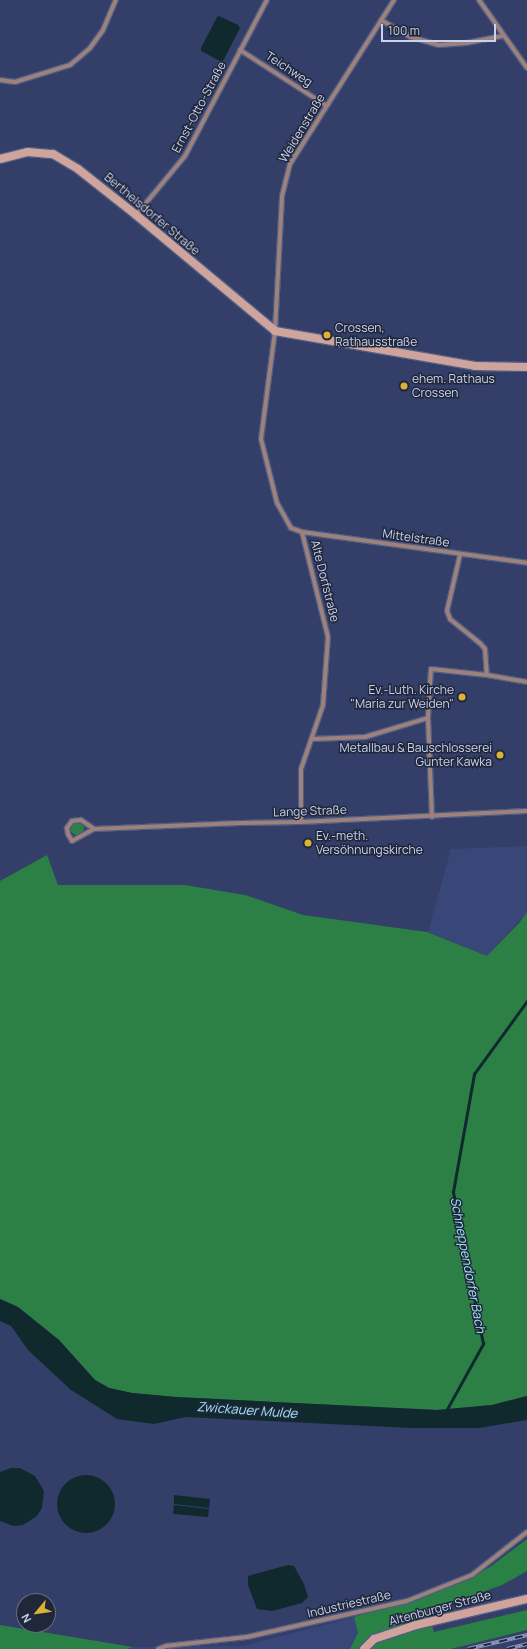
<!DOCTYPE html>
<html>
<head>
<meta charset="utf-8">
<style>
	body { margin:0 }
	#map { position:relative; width:527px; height:1649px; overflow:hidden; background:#333f69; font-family:Manrope,sans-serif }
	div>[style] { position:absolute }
	.built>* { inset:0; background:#394778 }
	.green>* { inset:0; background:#2c7f45 }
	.round { border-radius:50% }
	.forest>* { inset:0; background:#298145 }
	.water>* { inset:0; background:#10292d }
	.stream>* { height:2.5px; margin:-1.25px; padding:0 1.25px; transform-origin:1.25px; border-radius:1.25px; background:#10292d }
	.roads { filter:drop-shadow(1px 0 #515d83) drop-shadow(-1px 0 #515d83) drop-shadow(0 1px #515d83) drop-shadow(0 -1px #515d83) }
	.street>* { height:4px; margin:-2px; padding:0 2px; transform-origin:2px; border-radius:2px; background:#9c817d }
	.secondary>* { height:8px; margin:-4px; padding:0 4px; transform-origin:4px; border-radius:4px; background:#cea49d }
	.rail>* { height:4px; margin-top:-2px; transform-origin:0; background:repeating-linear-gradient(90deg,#21273b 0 8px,#8d97b7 0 16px); box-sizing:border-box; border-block:1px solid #8d97b7 }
	.dots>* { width:11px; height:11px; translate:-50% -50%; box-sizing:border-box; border:2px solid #21273b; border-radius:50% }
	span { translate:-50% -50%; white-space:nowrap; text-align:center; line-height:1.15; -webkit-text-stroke:3px #21273b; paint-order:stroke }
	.street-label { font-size:12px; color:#cad3ed }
	.poi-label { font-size:12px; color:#cad3ed }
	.left { translate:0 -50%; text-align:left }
	.right { translate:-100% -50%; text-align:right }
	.water-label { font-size:13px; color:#9ce5f2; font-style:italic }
	.north { position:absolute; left:16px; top:1593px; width:40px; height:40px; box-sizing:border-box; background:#21273b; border:1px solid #656c82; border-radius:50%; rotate:241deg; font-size:11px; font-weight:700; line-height:16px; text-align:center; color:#cad3ed }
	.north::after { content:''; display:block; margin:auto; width:14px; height:18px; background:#dbb233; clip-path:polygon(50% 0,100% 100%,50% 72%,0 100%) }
	.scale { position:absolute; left:381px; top:24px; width:115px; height:18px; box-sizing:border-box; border:2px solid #cad3ed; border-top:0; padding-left:5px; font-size:12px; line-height:14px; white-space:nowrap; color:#cad3ed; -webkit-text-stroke:3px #21273b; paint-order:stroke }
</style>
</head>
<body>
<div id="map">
	<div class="built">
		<i style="clip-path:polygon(527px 846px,527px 912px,487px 956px,428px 932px,451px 849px)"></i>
		<i style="clip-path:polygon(354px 1617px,358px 1633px,350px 1649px,126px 1649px,133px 1647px,243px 1646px)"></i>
	</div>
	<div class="green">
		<i class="round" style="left:70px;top:821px;width:14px;height:14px"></i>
		<i style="clip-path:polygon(47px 855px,58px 885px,185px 885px,245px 895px,303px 915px,427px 932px,487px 956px,519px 923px,527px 912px,527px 1396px,492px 1405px,437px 1410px,176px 1397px,132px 1393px,109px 1388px,95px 1380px,59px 1340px,18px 1307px,0 1299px,0 881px)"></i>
	</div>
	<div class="forest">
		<i style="clip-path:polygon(527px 1539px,527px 1571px,502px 1585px,428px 1612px,434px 1632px,527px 1610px,527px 1630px,451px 1649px,350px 1649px,358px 1633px,354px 1617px,456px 1585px,490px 1567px)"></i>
		<i style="clip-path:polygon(0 1625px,133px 1647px,126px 1649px,0 1649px)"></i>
	</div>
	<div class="water">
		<i style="clip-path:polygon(219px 16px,238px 25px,240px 28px,223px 61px,220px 61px,201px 51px,201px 48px,217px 17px)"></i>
		<i style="clip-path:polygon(0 1299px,18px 1307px,59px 1340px,95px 1380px,109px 1388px,132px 1393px,176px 1397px,437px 1410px,492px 1405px,527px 1396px,527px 1420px,479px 1428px,410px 1428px,186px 1417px,154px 1424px,117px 1419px,71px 1390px,28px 1350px,11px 1326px,0 1321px)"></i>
		<i style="clip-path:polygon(11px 1468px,20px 1468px,35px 1476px,44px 1491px,42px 1508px,37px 1516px,23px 1525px,13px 1526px,0 1521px,0 1472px)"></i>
		<i class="round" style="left:57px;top:1475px;width:58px;height:58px"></i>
		<i style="clip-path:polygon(174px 1495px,210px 1499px,209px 1508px,174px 1504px)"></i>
		<i style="clip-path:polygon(174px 1505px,209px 1509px,208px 1517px,173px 1514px)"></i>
		<i style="clip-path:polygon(288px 1565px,294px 1566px,304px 1584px,308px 1597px,302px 1603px,272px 1611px,257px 1609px,248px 1585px,248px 1576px)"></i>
	</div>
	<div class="stream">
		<i style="left:446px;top:1411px;width:77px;rotate:-61.1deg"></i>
		<i style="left:483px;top:1344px;width:155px;rotate:-101.2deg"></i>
		<i style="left:453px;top:1192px;width:120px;rotate:-79.9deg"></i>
		<i style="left:474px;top:1074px;width:90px;rotate:-54deg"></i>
	</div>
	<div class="roads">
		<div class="street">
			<i style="left:479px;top:0;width:83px;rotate:54.8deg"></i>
			<i style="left:381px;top:20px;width:34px;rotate:30deg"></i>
			<i style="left:411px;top:37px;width:29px;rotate:16deg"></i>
			<i style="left:439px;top:45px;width:27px;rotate:-4deg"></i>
			<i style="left:466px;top:43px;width:38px;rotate:-11deg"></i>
			<i style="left:240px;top:50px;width:103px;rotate:32.8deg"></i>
			<i style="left:0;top:80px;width:15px;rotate:8deg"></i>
			<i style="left:15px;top:82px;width:58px;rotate:-17.2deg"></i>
			<i style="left:70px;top:65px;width:26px;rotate:-40deg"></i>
			<i style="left:90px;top:48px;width:22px;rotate:-54deg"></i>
			<i style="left:103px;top:30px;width:33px;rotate:-67deg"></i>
			<i style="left:136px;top:215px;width:77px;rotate:-50.3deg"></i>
			<i style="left:185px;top:156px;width:176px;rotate:-62.3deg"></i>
			<i style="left:302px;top:532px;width:227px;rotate:7.8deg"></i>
			<i style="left:460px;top:555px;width:57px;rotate:103.1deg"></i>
			<i style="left:447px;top:611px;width:9px;rotate:69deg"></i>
			<i style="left:450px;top:619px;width:38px;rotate:39deg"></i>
			<i style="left:480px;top:643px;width:8px;rotate:50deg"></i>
			<i style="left:485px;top:649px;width:26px;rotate:86deg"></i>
			<i style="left:312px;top:739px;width:53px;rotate:-2.2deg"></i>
			<i style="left:365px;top:737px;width:66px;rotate:-16.8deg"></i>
			<i style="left:432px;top:817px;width:99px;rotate:-92.3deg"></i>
			<i style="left:428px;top:718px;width:49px;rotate:-86.5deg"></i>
			<i style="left:431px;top:669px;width:56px;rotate:6.1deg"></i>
			<i style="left:487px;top:675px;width:41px;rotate:9.9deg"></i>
			<i style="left:301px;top:822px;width:53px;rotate:-90deg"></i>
			<i style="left:301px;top:769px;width:68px;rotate:-71deg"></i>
			<i style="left:323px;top:705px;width:68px;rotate:-85.8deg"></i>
			<i style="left:328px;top:637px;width:108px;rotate:-103.9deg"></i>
			<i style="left:302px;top:532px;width:12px;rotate:-160deg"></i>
			<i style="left:291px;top:528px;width:29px;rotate:-119deg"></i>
			<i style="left:277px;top:503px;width:66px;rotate:-104deg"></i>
			<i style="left:261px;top:439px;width:109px;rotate:-82.6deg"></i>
			<i style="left:275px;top:331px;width:135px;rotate:-87deg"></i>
			<i style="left:282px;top:196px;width:33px;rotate:-76deg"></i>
			<i style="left:290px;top:164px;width:194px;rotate:-57.6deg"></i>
			<i style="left:94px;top:829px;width:16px;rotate:-145deg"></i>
			<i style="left:81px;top:820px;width:9px;rotate:174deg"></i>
			<i style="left:72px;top:821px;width:9px;rotate:126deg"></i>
			<i style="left:67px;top:828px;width:6px;rotate:81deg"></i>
			<i style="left:68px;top:834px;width:8px;rotate:60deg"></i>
			<i style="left:72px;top:841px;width:25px;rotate:-29deg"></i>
			<i style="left:94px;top:829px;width:146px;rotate:-2.4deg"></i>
			<i style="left:240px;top:823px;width:61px;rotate:-0.9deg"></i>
			<i style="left:301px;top:822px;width:226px;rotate:-2.8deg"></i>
			<i style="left:158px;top:1649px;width:9px;rotate:-21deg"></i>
			<i style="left:166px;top:1646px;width:81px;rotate:-6.3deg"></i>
			<i style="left:247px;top:1637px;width:164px;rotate:-12.7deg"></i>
			<i style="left:407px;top:1601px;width:70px;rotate:-21.8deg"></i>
			<i style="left:472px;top:1575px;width:70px;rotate:-38deg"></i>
		</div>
		<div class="secondary">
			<i style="left:0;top:159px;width:29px;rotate:-14deg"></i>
			<i style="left:28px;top:152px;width:25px;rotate:5deg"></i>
			<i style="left:53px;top:154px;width:29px;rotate:31deg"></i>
			<i style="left:78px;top:169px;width:74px;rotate:38.4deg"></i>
			<i style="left:136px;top:215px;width:181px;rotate:39.8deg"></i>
			<i style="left:275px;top:331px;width:203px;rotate:9.9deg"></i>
			<i style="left:475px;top:366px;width:52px;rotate:1.1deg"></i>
			<i style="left:364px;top:1649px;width:14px;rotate:-45deg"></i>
			<i style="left:374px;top:1639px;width:44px;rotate:-18.4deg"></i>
			<i style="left:416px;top:1625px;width:114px;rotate:-13.2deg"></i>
		</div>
	</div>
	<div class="rail">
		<i style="left:468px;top:1649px;width:61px;rotate:-13.3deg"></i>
		<i style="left:507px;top:1649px;width:21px;rotate:-14deg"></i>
	</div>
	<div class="dots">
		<i style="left:327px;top:335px;background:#dbb233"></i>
		<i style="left:404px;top:386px;background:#dbb233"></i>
		<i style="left:462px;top:697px;background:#dbb233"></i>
		<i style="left:500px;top:755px;background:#dbb233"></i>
		<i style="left:308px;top:843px;background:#dbb233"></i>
	</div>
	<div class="street-label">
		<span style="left:289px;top:69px;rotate:33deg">Teichweg</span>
		<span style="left:199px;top:107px;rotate:-62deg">Ernst-Otto-Straße</span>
		<span style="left:302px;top:128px;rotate:-59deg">Weidenstraße</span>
		<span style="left:152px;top:214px;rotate:40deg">Berthelsdorfer Straße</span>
		<span style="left:416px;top:538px;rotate:8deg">Mittelstraße</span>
		<span style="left:325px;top:581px;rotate:76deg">Alte Dorfstraße</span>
		<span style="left:310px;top:811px;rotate:-2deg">Lange Straße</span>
		<span style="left:349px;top:1604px;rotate:-13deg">Industriestraße</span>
		<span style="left:440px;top:1608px;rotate:-15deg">Altenburger Straße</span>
	</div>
	<div class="poi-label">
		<span class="left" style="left:335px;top:335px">Crossen,<br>Rathausstraße</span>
		<span class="left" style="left:412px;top:386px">ehem. Rathaus<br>Crossen</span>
		<span class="right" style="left:454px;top:697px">Ev.-Luth. Kirche<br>"Maria zur Weiden"</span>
		<span class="right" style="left:492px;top:755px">Metallbau &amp; Bauschlosserei<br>Gunter Kawka</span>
		<span class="left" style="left:316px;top:843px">Ev.-meth.<br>Versöhnungskirche</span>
	</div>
	<div class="water-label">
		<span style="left:468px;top:1265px;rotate:79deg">Schneppendorfer Bach</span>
		<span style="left:247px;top:1410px;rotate:4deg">Zwickauer Mulde</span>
	</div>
	<div class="north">N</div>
	<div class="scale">100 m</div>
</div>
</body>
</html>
